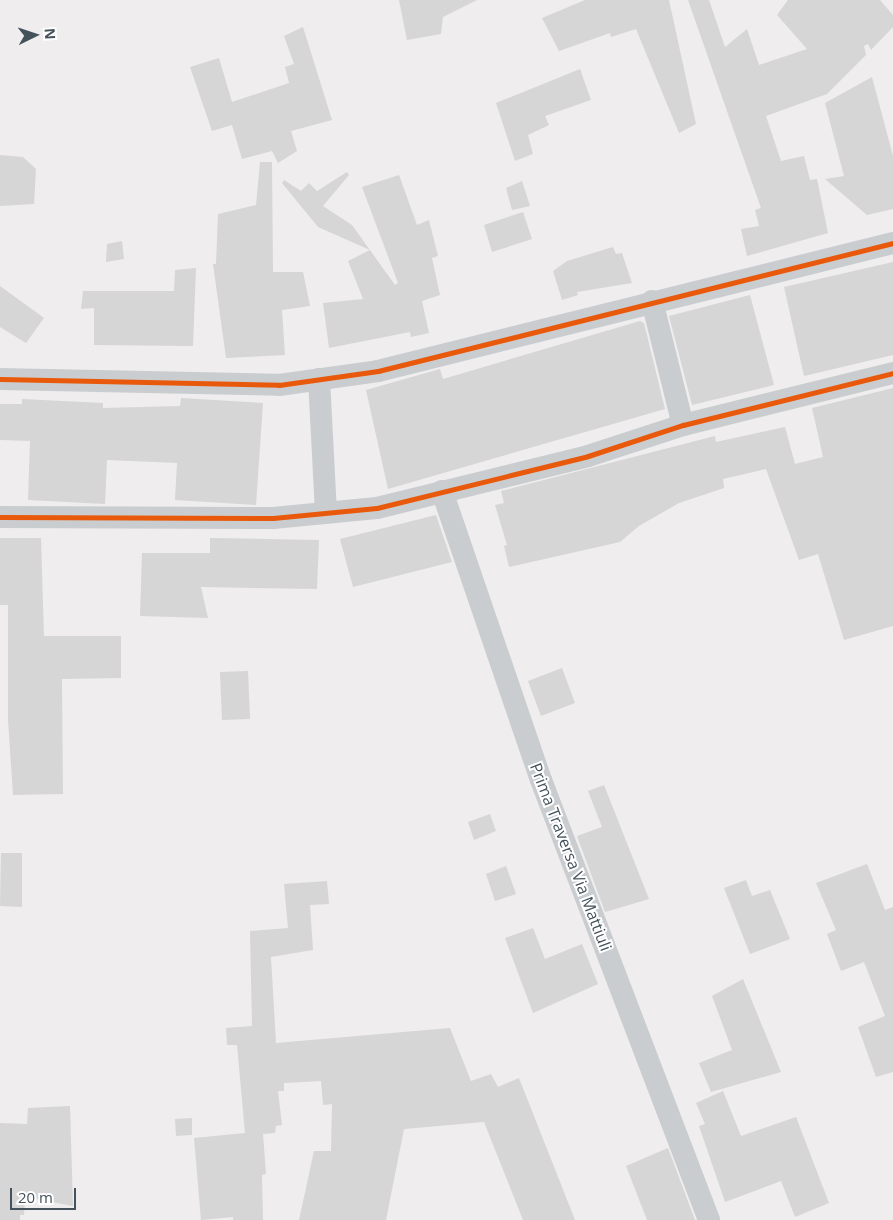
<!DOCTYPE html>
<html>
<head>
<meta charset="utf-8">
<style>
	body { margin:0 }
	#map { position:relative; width:893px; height:1220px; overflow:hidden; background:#efeded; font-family:"Open Sans",sans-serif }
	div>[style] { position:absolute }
	.building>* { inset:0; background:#d6d6d7 }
	.minor>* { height:22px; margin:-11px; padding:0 11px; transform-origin:11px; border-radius:11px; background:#cacdcf }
	.cycleway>* { height:5px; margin:-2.5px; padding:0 2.5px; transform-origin:2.5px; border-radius:2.5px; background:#e8590c }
	span { translate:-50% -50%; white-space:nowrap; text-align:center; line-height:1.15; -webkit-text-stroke:4px #fff; paint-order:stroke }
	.street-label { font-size:16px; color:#44525b }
	.north { position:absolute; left:10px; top:10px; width:50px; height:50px; -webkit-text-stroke:4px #fff; paint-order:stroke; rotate:86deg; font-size:14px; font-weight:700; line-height:20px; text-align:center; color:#44525b }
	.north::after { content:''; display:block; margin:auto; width:18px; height:22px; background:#44525b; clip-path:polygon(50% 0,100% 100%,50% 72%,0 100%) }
	.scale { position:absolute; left:10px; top:1188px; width:66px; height:22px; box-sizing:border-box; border:2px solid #44525b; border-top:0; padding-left:6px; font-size:15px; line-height:18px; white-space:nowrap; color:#44525b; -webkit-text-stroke:4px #fff; paint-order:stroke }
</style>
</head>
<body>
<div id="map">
	<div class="building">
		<i style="clip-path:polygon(399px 0,477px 0,443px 17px,441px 34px,407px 40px)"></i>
		<i style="clip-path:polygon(585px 0,669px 0,696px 124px,679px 133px,636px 29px,611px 37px,610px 33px,559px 51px,542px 18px)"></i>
		<i style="clip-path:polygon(688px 0,709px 0,725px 47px,747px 29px,759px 65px,807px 49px,777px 15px,788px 0,880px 0,893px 15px,893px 27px,871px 50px,868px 44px,864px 46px,866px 55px,827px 94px,766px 116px,781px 161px,804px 156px,810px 180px,817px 179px,828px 233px,747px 256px,741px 229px,759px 226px,755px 210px,761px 208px)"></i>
		<i style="clip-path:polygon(303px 27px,332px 120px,291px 131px,297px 151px,278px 163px,272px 151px,242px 159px,232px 125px,212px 131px,190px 67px,219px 58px,232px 102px,289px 83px,285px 67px,294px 64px,284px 36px)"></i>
		<i style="clip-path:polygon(580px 69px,591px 100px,545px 116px,549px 125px,528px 135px,533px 154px,515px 161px,496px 103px)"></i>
		<i style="clip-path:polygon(872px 77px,893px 156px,893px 209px,867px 215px,825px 179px,844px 176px,825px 103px)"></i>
		<i style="clip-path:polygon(0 155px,23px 157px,36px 169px,34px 204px,0 206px)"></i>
		<i style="clip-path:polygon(260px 162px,272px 162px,273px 272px,303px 272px,310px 306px,282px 310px,285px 355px,226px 358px,213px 264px,216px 264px,218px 214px,256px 205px)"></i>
		<i style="clip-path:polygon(347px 172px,349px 175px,323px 206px,352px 225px,395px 285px,398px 283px,362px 187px,399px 175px,417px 225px,429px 220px,438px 256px,432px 258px,440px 295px,422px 301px,429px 333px,411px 337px,410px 332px,329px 348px,323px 303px,363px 299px,348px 261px,370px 250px,318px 227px,282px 183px,284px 180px,301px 191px,309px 183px,317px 191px)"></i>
		<i style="clip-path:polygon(522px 181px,530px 206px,512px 210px,506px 188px)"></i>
		<i style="clip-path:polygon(523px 212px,532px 239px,492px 252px,484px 225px)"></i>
		<i style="clip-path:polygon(122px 241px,124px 259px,106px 262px,107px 244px)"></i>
		<i style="clip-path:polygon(613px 247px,616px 254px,622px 253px,632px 283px,577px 292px,578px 295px,562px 300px,553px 271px,567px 261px)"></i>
		<i style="clip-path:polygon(893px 262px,893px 355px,804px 376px,784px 287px)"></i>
		<i style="clip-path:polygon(196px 268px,193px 346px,94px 345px,94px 308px,81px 309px,83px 291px,174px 291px,175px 270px)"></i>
		<i style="clip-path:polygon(0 286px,44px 318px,26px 343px,0 327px)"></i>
		<i style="clip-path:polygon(750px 295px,774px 385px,692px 405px,669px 316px)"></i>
		<i style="clip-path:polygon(640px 321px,644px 323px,665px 409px,388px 489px,366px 390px,440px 369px,443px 379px)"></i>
		<i style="clip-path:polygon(893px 388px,893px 626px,844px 640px,818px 554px,799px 560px,766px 469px,723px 479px,724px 488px,679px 503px,639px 526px,620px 542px,509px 567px,504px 546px,507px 545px,495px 505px,504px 503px,501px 491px,715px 436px,716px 442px,785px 427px,795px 464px,823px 457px,812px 408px)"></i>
		<i style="clip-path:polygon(181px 398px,263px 403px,256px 505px,175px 500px,177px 463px,107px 460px,105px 504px,28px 500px,30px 441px,0 440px,0 404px,22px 404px,22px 399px,103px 403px,103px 408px,180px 406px)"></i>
		<i style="clip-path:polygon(436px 515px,452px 562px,353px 587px,340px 539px)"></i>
		<i style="clip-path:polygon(0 538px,41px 538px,44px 636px,121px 636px,121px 678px,62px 679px,63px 794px,13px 795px,8px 720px,8px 605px,0 605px)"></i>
		<i style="clip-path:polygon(210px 538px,319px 540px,317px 589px,201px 587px,208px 618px,140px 616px,142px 553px,210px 553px)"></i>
		<i style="clip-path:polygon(562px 668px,575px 703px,541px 716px,528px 681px)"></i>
		<i style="clip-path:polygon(248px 671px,250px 719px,222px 720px,220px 672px)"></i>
		<i style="clip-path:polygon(604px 785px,649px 899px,605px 912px,577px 836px,602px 827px,588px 791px)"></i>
		<i style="clip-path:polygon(490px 814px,496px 831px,474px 840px,468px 822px)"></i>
		<i style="clip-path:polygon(1px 853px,22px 853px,22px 907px,0 906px)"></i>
		<i style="clip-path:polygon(867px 864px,885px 910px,893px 907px,893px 1072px,876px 1077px,858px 1027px,885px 1016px,864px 962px,841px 971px,827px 934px,836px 930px,816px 883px)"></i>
		<i style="clip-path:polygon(506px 866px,516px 894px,495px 901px,486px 874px)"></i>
		<i style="clip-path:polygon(746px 880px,752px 896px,770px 890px,790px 939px,750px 954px,724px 888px)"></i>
		<i style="clip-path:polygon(327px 881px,329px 904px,310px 905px,313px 950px,271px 957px,276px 1043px,450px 1028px,471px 1081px,491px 1074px,498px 1087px,519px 1078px,575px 1220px,523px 1220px,484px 1122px,404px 1129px,386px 1220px,299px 1220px,314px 1151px,331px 1151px,332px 1104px,323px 1105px,321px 1081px,284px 1083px,284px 1091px,278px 1091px,282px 1125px,276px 1126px,275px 1133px,263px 1134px,266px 1174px,262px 1175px,263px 1220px,233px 1220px,233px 1217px,201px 1220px,194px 1138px,245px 1133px,237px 1045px,227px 1045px,226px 1028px,252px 1026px,250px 931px,288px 928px,284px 884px)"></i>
		<i style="clip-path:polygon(533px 928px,545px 959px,582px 944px,598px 984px,533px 1013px,505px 938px)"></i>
		<i style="clip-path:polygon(743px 979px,781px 1072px,711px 1092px,699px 1063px,732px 1050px,712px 996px)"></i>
		<i style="clip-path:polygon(723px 1091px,741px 1136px,796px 1117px,829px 1203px,795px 1217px,781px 1181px,725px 1202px,699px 1126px,705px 1124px,696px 1103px)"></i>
		<i style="clip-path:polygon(70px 1106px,73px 1206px,25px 1197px,24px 1215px,20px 1215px,20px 1220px,0 1220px,0 1123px,27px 1124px,28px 1108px)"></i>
		<i style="clip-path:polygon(192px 1118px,192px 1135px,176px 1136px,175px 1119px)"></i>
		<i style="clip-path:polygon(668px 1148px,695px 1220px,647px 1220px,626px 1166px)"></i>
	</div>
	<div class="minor">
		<i style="left:652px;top:301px;width:128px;rotate:76deg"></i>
		<i style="left:0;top:379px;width:279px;rotate:1.2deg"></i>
		<i style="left:279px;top:385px;width:100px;rotate:-8deg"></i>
		<i style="left:378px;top:371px;width:531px;rotate:-13.96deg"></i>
		<i style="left:319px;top:379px;width:134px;rotate:87deg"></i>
		<i style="left:442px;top:491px;width:305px;rotate:71.1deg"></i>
		<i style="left:541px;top:780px;width:471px;rotate:69.1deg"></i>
		<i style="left:0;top:517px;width:273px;rotate:0.2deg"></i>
		<i style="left:273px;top:518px;width:104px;rotate:-5.5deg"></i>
		<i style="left:377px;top:508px;width:217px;rotate:-13.8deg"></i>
		<i style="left:588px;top:456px;width:100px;rotate:-18.1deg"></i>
		<i style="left:683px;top:425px;width:216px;rotate:-13.9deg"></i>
	</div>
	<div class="cycleway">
		<i style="left:0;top:379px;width:279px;rotate:1.2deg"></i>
		<i style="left:279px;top:385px;width:100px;rotate:-8deg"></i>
		<i style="left:378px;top:371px;width:531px;rotate:-13.96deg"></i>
		<i style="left:0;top:517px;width:273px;rotate:0.2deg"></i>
		<i style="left:273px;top:518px;width:104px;rotate:-5.5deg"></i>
		<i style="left:377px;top:508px;width:217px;rotate:-13.8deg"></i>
		<i style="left:588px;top:456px;width:100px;rotate:-18.1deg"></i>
		<i style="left:683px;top:425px;width:216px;rotate:-13.9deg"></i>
	</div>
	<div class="street-label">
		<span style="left:571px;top:857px;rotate:69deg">Prima Traversa Via Mattiuli</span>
	</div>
	<div class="north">N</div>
	<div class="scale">20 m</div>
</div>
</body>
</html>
